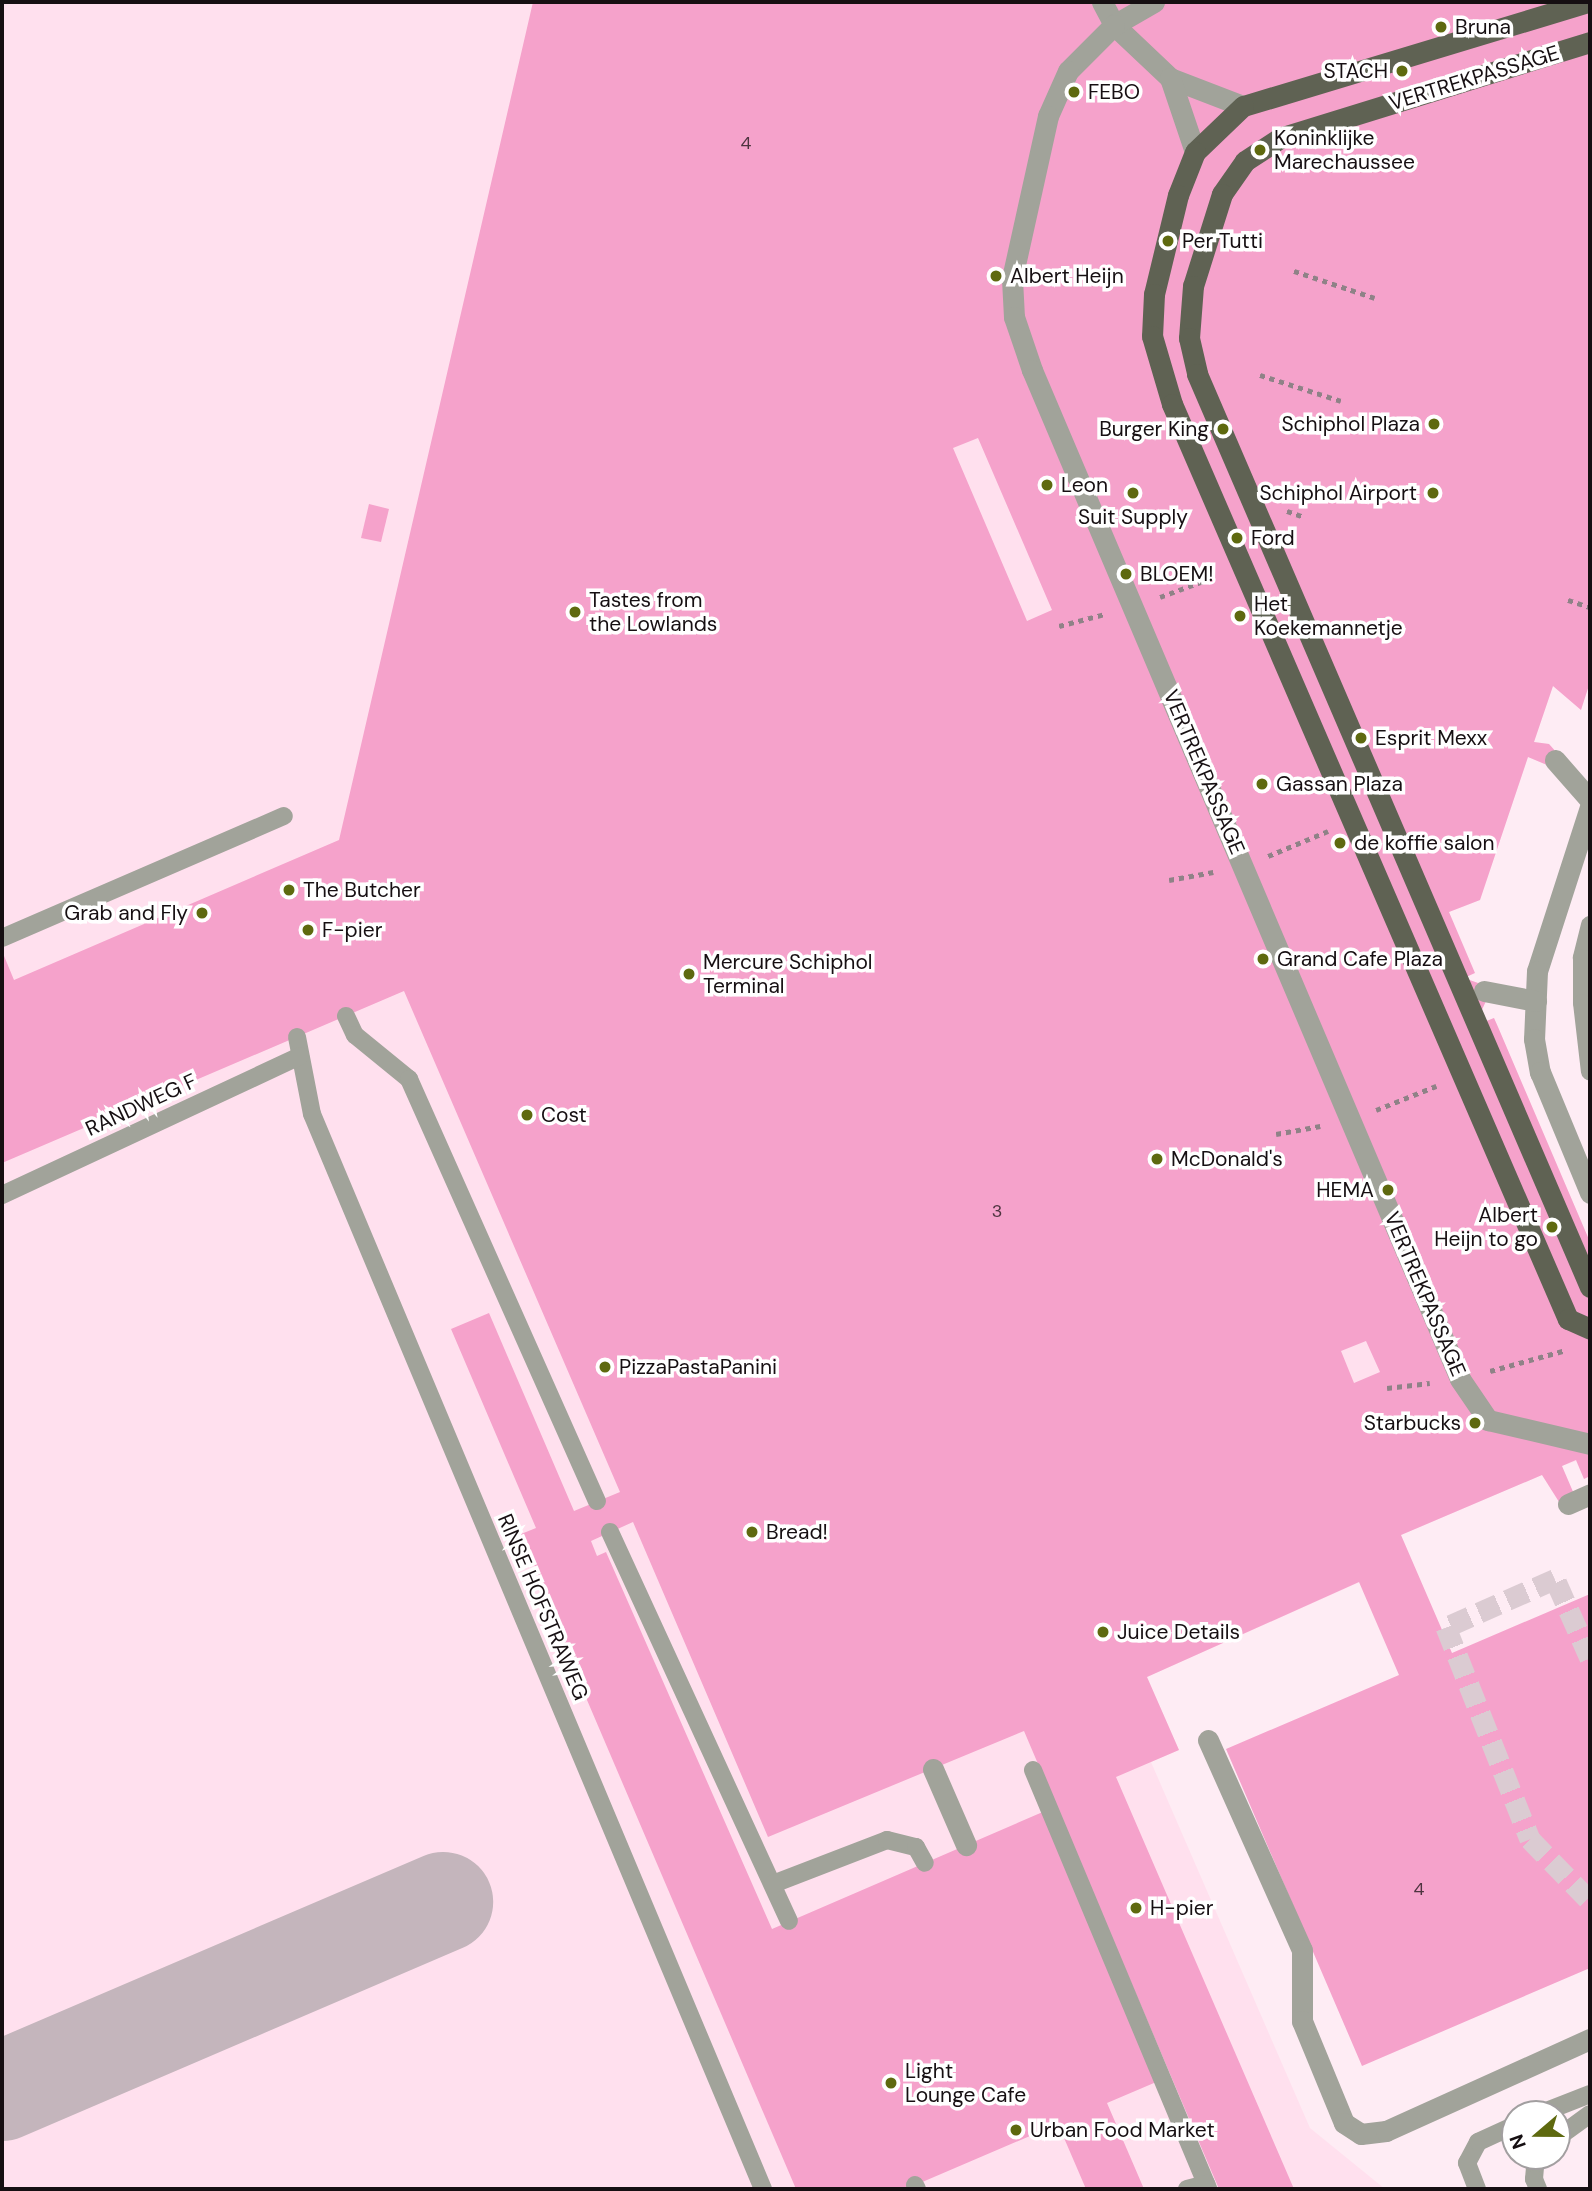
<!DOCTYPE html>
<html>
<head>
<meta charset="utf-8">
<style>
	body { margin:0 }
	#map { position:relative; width:1592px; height:2191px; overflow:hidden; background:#feecf4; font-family:"DM Sans",sans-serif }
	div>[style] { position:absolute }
	.built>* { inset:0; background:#ffe0ee }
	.taxiway>* { height:100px; margin:-50px; padding:0 50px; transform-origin:50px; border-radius:50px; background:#c4b5bc }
	.building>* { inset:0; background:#f5a2cb }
	.minor-tunnel>* { height:21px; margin-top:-10.5px; transform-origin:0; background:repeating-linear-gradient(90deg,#dbcbd2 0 21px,transparent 0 31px) }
	.path>* { height:4.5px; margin-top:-2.25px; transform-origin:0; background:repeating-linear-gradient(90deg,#8f8287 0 5px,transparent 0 10px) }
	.service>* { height:18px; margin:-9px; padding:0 9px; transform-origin:9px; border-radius:9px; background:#a1a39a }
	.pedestrian>* { height:21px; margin:-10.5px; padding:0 10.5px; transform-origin:10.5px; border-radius:10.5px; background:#a1a39a }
	.minor>* { height:21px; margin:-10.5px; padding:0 10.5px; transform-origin:10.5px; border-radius:10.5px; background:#a1a39a }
	.primary>* { height:21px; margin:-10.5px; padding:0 10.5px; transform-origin:10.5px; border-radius:10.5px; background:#5f6253 }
	.dots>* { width:19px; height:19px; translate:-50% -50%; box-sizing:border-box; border:4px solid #fff; border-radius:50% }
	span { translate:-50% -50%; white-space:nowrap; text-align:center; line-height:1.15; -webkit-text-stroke:7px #fff; paint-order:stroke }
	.number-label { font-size:18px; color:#4e3440 }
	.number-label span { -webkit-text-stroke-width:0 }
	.poi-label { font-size:21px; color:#160f12 }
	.left { translate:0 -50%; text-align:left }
	.right { translate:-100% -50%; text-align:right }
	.street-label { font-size:21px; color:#160f12 }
	.frame { position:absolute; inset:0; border:4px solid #160f12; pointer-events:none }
	.north { position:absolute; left:1501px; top:2100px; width:70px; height:70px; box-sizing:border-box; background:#fff; border:2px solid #a29fa0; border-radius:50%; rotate:250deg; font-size:19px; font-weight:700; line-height:28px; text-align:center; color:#160f12 }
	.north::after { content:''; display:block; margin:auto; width:24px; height:32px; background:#5e690f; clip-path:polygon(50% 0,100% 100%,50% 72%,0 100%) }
</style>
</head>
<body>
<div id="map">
	<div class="built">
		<i style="clip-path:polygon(2px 2px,1590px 2px,1590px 682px,1581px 710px,1553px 686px,1534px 742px,1549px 744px,1557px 753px,1547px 765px,1528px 757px,1480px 900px,1449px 912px,1465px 978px,1478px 983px,1486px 1001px,1480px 1014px,1484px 1022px,1494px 1018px,1590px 1242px,1590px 1476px,1584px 1479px,1576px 1461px,1562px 1466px,1561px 1505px,1542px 1475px,1359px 1553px,1369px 1578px,1147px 1677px,1179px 1750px,1151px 1762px,1310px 2128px,1385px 2189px,2px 2189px)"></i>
	</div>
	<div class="taxiway">
		<i style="left:2px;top:2091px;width:480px;rotate:-23.2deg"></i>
	</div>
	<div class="building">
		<i style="clip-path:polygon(evenodd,533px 2px,1590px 2px,1590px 682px,1581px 710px,1553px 686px,1534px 742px,1549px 744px,1557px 753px,1547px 765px,1528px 757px,1480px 900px,1449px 912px,1475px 973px,1464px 978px,1478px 983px,1486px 1001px,1480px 1014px,1484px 1022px,1494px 1018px,1498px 1027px,1590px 1242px,1590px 1476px,1584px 1479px,1576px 1460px,1562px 1466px,1574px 1494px,1561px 1505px,1542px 1475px,1401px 1535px,1452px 1653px,1590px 1594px,1590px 1968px,1362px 2066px,1226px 1749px,1399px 1675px,1359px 1582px,1147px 1677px,1179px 1750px,1116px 1777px,1294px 2189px,1219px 2189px,1024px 1731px,768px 1837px,633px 1522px,591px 1541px,597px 1556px,606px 1552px,772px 1929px,1045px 1811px,1161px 2080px,1107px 2103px,1144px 2189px,1086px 2189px,1058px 2124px,906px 2189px,796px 2189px,537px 1583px,541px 1581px,521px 1534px,536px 1528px,451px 1329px,489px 1313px,574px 1511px,620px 1492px,404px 991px,2px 1163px,2px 951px,14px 980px,339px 840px,533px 2px,978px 438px,1052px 610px,1027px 621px,953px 448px,978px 438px,533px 2px,1366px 1341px,1380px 1372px,1354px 1383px,1341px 1351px,1366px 1341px)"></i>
		<i style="clip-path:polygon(369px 504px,389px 509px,381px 542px,361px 538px)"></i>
	</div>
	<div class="minor-tunnel">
		<i style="left:1590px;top:1658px;width:86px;rotate:-113.9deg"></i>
		<i style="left:1555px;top:1579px;width:119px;rotate:156.2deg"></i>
		<i style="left:1446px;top:1627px;width:228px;rotate:68.4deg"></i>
		<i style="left:1530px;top:1839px;width:86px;rotate:45.9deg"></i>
	</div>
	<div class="path">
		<i style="left:1294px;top:271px;width:85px;rotate:18.4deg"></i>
		<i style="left:1260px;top:375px;width:85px;rotate:17.8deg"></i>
		<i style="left:1287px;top:511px;width:18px;rotate:19deg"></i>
		<i style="left:1160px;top:597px;width:58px;rotate:-20.3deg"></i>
		<i style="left:1568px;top:600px;width:23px;rotate:18deg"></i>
		<i style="left:1059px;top:626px;width:48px;rotate:-14.6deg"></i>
		<i style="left:1268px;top:856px;width:65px;rotate:-22.6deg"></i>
		<i style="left:1169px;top:880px;width:45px;rotate:-10.3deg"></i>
		<i style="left:1376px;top:1110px;width:65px;rotate:-21.8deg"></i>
		<i style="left:1276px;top:1134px;width:45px;rotate:-10.3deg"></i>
		<i style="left:1490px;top:1371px;width:79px;rotate:-15.4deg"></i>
		<i style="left:1387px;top:1388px;width:43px;rotate:-6.6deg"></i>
	</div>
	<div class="service">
		<i style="left:1590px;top:925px;width:34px;rotate:104deg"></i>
		<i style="left:1582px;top:958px;width:45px;rotate:90deg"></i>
		<i style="left:1582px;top:1003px;width:69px;rotate:83.4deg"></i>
		<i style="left:2px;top:938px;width:307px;rotate:-23.4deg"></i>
		<i style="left:346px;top:1016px;width:21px;rotate:65deg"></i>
		<i style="left:355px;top:1035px;width:70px;rotate:39.2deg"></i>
		<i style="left:409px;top:1079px;width:462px;rotate:66deg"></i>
		<i style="left:297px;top:1037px;width:78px;rotate:79deg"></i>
		<i style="left:312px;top:1114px;width:1166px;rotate:67.24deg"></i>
		<i style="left:2px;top:1195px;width:329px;rotate:-25deg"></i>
		<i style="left:610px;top:1532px;width:428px;rotate:65.3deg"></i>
		<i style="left:1033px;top:1770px;width:454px;rotate:67.3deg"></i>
		<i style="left:773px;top:1884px;width:122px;rotate:-21.1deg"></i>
		<i style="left:887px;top:1840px;width:30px;rotate:14deg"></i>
		<i style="left:916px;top:1847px;width:18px;rotate:61deg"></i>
		<i style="left:1539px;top:2114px;width:55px;rotate:-21.4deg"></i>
		<i style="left:1557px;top:2138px;width:41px;rotate:-36deg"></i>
		<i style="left:1536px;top:2156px;width:23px;rotate:95deg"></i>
		<i style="left:1534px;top:2179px;width:11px;rotate:68deg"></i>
		<i style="left:915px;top:2185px;width:4px;rotate:63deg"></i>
		<i style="left:1187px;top:2189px;width:20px;rotate:-15deg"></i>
		<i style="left:1477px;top:2189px;width:28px;rotate:-111deg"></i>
		<i style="left:1467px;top:2163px;width:24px;rotate:-62deg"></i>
		<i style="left:1478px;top:2142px;width:41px;rotate:-24.7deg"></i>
	</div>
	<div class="pedestrian">
		<i style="left:1555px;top:760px;width:53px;rotate:48.8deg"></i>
		<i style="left:1590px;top:807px;width:172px;rotate:107.9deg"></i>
		<i style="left:1537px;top:971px;width:68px;rotate:92.5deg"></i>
		<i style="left:1534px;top:1039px;width:34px;rotate:80deg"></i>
		<i style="left:1540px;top:1072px;width:131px;rotate:67.5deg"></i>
		<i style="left:1484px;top:991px;width:53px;rotate:10.9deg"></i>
		<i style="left:1568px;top:1504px;width:24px;rotate:-24deg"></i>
		<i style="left:933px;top:1769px;width:83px;rotate:66.5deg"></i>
	</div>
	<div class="minor">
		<i style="left:1102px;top:2px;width:26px;rotate:62deg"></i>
		<i style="left:1114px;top:25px;width:77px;rotate:43.4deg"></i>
		<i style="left:1170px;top:78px;width:78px;rotate:21deg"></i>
		<i style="left:1154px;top:2px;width:46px;rotate:150.1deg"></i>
		<i style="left:1114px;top:25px;width:65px;rotate:135deg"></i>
		<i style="left:1068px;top:71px;width:49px;rotate:114deg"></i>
		<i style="left:1048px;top:116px;width:167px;rotate:102.5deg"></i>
		<i style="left:1012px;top:279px;width:38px;rotate:87deg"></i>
		<i style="left:1014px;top:317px;width:56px;rotate:71.2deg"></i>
		<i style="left:1032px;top:370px;width:1096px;rotate:67.01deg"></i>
		<i style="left:1460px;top:1379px;width:50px;rotate:55.7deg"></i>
		<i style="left:1488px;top:1420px;width:105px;rotate:13.2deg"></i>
		<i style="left:1170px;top:78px;width:78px;rotate:71.3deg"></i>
		<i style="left:1208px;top:1740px;width:230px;rotate:65.9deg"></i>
		<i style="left:1302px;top:1950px;width:71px;rotate:90deg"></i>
		<i style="left:1302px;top:2021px;width:110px;rotate:67.6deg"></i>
		<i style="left:1344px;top:2123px;width:20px;rotate:33deg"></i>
		<i style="left:1361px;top:2134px;width:25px;rotate:-7deg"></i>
		<i style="left:1386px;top:2131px;width:224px;rotate:-24.3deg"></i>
	</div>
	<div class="primary">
		<i style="left:1588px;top:2px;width:360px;rotate:163.2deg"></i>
		<i style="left:1243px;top:106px;width:66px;rotate:136.2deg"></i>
		<i style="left:1195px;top:152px;width:46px;rotate:111.6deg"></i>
		<i style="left:1178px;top:195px;width:102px;rotate:103.6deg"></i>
		<i style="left:1154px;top:294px;width:42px;rotate:92.7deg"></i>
		<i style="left:1152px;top:336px;width:71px;rotate:73.6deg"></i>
		<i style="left:1172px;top:404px;width:997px;rotate:66.6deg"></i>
		<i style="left:1568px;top:1319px;width:24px;rotate:24deg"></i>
		<i style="left:1590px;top:42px;width:325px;rotate:162.8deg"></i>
		<i style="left:1280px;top:138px;width:42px;rotate:146.7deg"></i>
		<i style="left:1245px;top:161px;width:40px;rotate:124.9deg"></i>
		<i style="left:1222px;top:194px;width:96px;rotate:107.5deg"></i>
		<i style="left:1193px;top:286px;width:52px;rotate:94.4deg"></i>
		<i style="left:1189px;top:338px;width:37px;rotate:77deg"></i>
		<i style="left:1197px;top:374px;width:994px;rotate:66.71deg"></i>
	</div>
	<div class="dots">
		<i style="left:1441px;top:27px;background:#5e690f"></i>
		<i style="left:1402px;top:71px;background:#5e690f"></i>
		<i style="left:1074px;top:92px;background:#5e690f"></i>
		<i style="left:1260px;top:150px;background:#5e690f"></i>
		<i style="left:1168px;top:241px;background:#5e690f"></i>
		<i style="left:996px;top:276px;background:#5e690f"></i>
		<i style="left:1434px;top:424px;background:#5e690f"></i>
		<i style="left:1223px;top:429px;background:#5e690f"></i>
		<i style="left:1047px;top:485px;background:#5e690f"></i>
		<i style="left:1133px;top:493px;background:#5e690f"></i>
		<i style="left:1433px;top:493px;background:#5e690f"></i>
		<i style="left:1237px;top:538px;background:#5e690f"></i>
		<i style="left:1126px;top:574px;background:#5e690f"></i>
		<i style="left:575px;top:612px;background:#5e690f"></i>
		<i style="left:1240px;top:616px;background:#5e690f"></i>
		<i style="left:1361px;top:738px;background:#5e690f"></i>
		<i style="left:1262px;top:784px;background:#5e690f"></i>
		<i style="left:1340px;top:843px;background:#5e690f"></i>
		<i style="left:289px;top:890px;background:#5e690f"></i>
		<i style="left:202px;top:913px;background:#5e690f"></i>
		<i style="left:308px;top:930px;background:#5e690f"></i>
		<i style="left:1263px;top:959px;background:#5e690f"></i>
		<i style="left:689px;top:974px;background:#5e690f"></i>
		<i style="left:527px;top:1115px;background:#5e690f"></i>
		<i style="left:1157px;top:1159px;background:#5e690f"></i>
		<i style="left:1388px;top:1190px;background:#5e690f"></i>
		<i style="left:1552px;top:1227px;background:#5e690f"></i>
		<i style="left:605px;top:1367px;background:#5e690f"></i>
		<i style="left:1475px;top:1423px;background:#5e690f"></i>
		<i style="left:752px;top:1532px;background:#5e690f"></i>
		<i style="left:1103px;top:1632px;background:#5e690f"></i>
		<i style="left:1136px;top:1908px;background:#5e690f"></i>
		<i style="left:891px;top:2083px;background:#5e690f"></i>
		<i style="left:1016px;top:2130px;background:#5e690f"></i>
	</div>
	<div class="number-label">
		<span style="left:746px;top:143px">4</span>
		<span style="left:997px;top:1211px">3</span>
		<span style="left:1419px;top:1889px">4</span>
	</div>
	<div class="poi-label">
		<span class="left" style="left:1455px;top:27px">Bruna</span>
		<span class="right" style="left:1388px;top:71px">STACH</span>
		<span class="left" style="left:1088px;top:92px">FEBO</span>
		<span class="left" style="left:1274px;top:150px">Koninklijke<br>Marechaussee</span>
		<span class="left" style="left:1182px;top:241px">Per Tutti</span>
		<span class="left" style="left:1010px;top:276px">Albert Heijn</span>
		<span class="right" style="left:1420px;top:424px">Schiphol Plaza</span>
		<span class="right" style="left:1209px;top:429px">Burger King</span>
		<span class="left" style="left:1061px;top:485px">Leon</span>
		<span class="right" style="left:1417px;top:493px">Schiphol Airport</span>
		<span style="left:1133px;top:517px">Suit Supply</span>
		<span class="left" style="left:1251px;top:538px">Ford</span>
		<span class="left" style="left:1140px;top:574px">BLOEM!</span>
		<span class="left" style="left:589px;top:612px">Tastes from<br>the Lowlands</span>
		<span class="left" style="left:1254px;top:616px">Het<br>Koekemannetje</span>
		<span class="left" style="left:1375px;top:738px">Esprit Mexx</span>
		<span class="left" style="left:1276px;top:784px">Gassan Plaza</span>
		<span class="left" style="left:1354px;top:843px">de koffie salon</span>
		<span class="left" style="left:303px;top:890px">The Butcher</span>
		<span class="right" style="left:188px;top:913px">Grab and Fly</span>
		<span class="left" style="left:322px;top:930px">F-pier</span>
		<span class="left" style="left:1277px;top:959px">Grand Cafe Plaza</span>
		<span class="left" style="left:703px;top:974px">Mercure Schiphol<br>Terminal</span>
		<span class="left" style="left:541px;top:1115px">Cost</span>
		<span class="left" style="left:1171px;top:1159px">McDonald's</span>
		<span class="right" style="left:1374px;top:1190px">HEMA</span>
		<span class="right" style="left:1538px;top:1227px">Albert<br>Heijn to go</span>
		<span class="left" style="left:619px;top:1367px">PizzaPastaPanini</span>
		<span class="right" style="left:1461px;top:1423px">Starbucks</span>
		<span class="left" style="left:766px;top:1532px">Bread!</span>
		<span class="left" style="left:1117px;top:1632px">Juice Details</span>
		<span class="left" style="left:1150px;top:1908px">H-pier</span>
		<span class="left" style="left:905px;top:2083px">Light<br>Lounge Cafe</span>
		<span class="left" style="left:1030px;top:2130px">Urban Food Market</span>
	</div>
	<div class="street-label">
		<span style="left:1474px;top:78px;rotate:-17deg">VERTREKPASSAGE</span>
		<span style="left:1204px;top:772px;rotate:67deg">VERTREKPASSAGE</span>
		<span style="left:141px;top:1105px;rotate:-25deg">RANDWEG F</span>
		<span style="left:1425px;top:1294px;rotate:67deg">VERTREKPASSAGE</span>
		<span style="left:543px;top:1607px;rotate:67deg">RINSE HOFSTRAWEG</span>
	</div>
	<div class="frame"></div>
	<div class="north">N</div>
</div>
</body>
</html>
